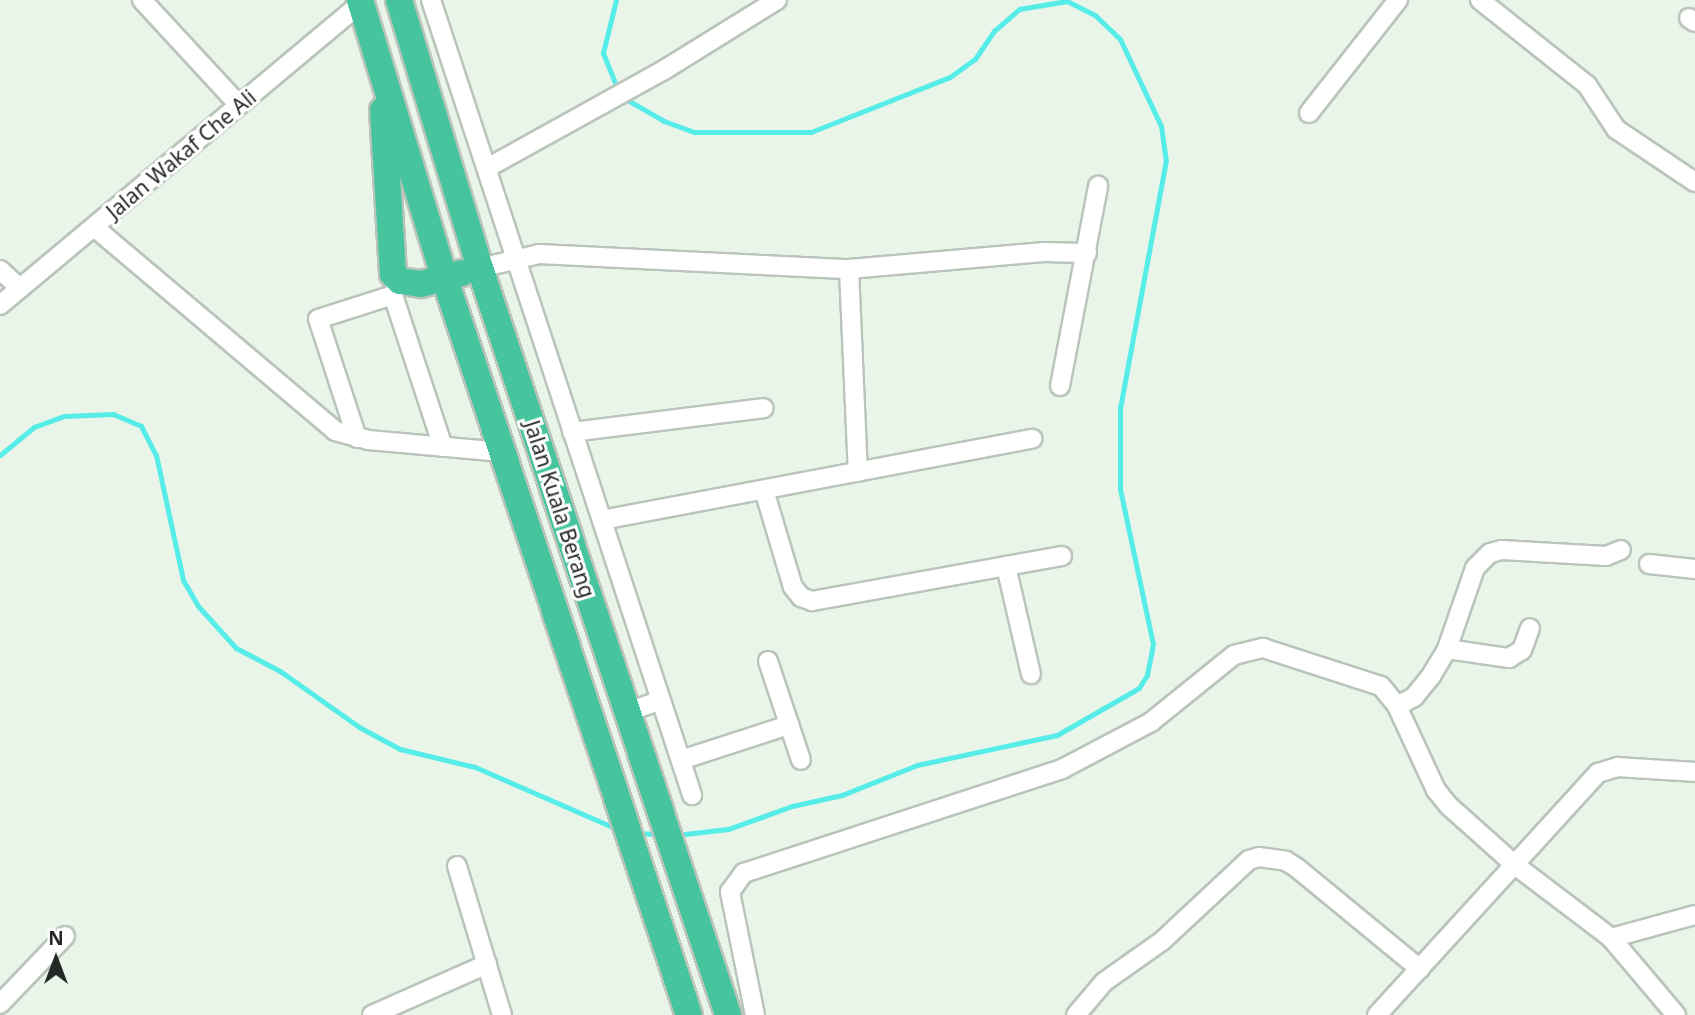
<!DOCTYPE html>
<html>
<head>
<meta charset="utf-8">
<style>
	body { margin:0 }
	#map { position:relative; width:1695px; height:1015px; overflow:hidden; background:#eaf5ea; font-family:"Noto Sans",sans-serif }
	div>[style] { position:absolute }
	.stream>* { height:5px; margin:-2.5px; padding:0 2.5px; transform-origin:2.5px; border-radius:2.5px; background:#56ece8 }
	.roads { filter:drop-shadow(2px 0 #bac4ba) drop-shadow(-2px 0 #bac4ba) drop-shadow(0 2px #bac4ba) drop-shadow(0 -2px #bac4ba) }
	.minor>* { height:18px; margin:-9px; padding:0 9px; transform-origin:9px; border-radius:9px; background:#fff }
	.highway>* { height:26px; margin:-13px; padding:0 13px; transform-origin:13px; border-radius:13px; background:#45c49e }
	span { translate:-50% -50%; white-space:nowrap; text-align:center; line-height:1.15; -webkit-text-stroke:6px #fff; paint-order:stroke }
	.street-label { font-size:21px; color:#252925 }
	.north { position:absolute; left:21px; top:924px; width:70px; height:70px; -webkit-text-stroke:5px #fff; paint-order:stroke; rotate:0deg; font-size:19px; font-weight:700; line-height:28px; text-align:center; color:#252925 }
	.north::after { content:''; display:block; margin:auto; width:24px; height:32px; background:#252925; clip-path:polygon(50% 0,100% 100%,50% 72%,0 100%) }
</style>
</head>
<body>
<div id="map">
	<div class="stream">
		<i style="left:616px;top:0;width:55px;rotate:103.8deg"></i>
		<i style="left:603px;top:53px;width:40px;rotate:68deg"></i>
		<i style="left:624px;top:98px;width:46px;rotate:29.9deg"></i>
		<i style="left:664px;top:121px;width:33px;rotate:20deg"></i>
		<i style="left:695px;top:132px;width:116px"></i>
		<i style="left:811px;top:132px;width:149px;rotate:-21.6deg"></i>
		<i style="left:950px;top:77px;width:31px;rotate:-36deg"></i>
		<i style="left:975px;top:59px;width:34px;rotate:-56deg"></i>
		<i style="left:994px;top:31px;width:33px;rotate:-41deg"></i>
		<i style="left:1019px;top:9px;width:49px;rotate:-9.5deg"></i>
		<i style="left:1067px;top:1px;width:31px;rotate:27deg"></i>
		<i style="left:1095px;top:15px;width:35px;rotate:44deg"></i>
		<i style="left:1120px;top:39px;width:96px;rotate:64.8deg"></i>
		<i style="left:1161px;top:126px;width:34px;rotate:82deg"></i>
		<i style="left:1166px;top:160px;width:251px;rotate:100.5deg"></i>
		<i style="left:1120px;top:407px;width:82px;rotate:90deg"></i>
		<i style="left:1120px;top:489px;width:158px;rotate:78deg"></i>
		<i style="left:1153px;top:644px;width:32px;rotate:101deg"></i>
		<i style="left:1147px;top:675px;width:15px;rotate:122deg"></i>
		<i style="left:1139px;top:688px;width:95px;rotate:150.2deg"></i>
		<i style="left:1057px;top:735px;width:143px;rotate:167.9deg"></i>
		<i style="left:917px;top:765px;width:81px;rotate:158.2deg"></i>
		<i style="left:842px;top:795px;width:51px;rotate:167.6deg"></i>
		<i style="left:792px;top:806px;width:68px;rotate:160.2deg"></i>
		<i style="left:728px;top:829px;width:52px;rotate:173.4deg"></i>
		<i style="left:0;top:455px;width:44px;rotate:-39.5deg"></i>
		<i style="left:34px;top:427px;width:33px;rotate:-20deg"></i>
		<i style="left:65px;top:416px;width:48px;rotate:-2.4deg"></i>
		<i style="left:113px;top:414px;width:30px;rotate:23deg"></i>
		<i style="left:141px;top:426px;width:33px;rotate:63deg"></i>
		<i style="left:156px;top:455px;width:128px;rotate:77.8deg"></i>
		<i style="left:183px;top:580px;width:30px;rotate:60deg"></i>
		<i style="left:198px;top:606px;width:57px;rotate:47.9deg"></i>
		<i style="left:236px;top:648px;width:50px;rotate:27.6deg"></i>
		<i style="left:280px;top:671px;width:97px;rotate:35.3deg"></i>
		<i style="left:359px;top:727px;width:47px;rotate:28.2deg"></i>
		<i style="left:400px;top:749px;width:77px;rotate:13.5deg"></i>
		<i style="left:475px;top:767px;width:155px;rotate:23.6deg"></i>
		<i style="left:637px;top:833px;width:22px;rotate:3deg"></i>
	</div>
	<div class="roads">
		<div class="minor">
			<i style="left:142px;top:0;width:143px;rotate:47.3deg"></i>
			<i style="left:431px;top:0;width:837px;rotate:71.82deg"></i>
			<i style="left:1480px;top:0;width:137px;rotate:38.5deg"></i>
			<i style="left:1587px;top:85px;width:53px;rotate:56.6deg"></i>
			<i style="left:1616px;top:129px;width:95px;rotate:33.9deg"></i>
			<i style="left:1689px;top:18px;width:7px;rotate:34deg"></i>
			<i style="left:1309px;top:113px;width:144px;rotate:-51.8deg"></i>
			<i style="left:487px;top:168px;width:202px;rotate:-29deg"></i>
			<i style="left:664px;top:70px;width:133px;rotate:-31.8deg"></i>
			<i style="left:94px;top:227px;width:316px;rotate:40.2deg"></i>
			<i style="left:335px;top:431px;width:34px;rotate:15deg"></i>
			<i style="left:368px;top:440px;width:135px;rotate:5.1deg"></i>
			<i style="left:480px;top:268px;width:61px;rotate:-13.3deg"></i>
			<i style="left:539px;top:254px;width:310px;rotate:2.8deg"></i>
			<i style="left:849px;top:269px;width:196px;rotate:-5deg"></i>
			<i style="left:1044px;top:252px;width:43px;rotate:1.3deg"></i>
			<i style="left:849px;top:269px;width:203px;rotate:87.5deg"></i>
			<i style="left:0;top:270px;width:27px;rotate:42deg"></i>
			<i style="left:398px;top:284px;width:12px;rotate:114deg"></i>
			<i style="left:393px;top:295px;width:160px;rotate:71.8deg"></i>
			<i style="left:0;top:305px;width:471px;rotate:-39.9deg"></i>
			<i style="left:1060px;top:386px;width:204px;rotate:-79.2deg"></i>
			<i style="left:572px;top:432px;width:193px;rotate:-7.1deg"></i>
			<i style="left:357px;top:438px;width:125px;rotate:-108.1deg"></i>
			<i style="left:318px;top:319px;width:79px;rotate:-17.7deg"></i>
			<i style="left:764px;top:490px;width:101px;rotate:73.4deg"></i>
			<i style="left:793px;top:587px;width:13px;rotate:51deg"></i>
			<i style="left:801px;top:597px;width:12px;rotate:20deg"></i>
			<i style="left:812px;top:601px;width:254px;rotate:-10.2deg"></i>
			<i style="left:602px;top:520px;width:438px;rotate:-10.7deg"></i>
			<i style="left:1649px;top:564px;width:46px;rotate:6.2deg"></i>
			<i style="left:1006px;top:566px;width:111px;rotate:77deg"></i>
			<i style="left:1447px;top:649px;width:63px;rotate:8.3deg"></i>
			<i style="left:1509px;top:658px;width:15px;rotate:-32deg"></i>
			<i style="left:1522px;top:650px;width:23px;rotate:-70deg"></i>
			<i style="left:768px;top:661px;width:104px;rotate:71.6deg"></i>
			<i style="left:1397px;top:706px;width:19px;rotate:-28deg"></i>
			<i style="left:1414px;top:697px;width:27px;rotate:-51deg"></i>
			<i style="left:1431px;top:676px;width:31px;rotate:-59deg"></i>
			<i style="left:1447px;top:649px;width:86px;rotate:-70.9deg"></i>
			<i style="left:1475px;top:568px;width:21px;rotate:-45deg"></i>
			<i style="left:1490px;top:553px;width:12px;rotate:-14deg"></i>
			<i style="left:1502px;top:550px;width:104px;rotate:3.3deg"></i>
			<i style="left:1606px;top:556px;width:16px;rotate:-22deg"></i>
			<i style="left:627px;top:712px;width:36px;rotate:-19deg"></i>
			<i style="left:681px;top:760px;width:114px;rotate:-18deg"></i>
			<i style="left:457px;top:866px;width:156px;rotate:73.2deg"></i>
			<i style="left:1611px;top:938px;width:87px;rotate:-15.3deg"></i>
			<i style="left:0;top:1004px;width:94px;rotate:-46.3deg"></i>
			<i style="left:372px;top:1015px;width:126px;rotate:-23.9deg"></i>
			<i style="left:755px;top:1015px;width:126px;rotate:-101.5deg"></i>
			<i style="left:730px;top:892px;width:24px;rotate:-54deg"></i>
			<i style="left:744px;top:873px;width:335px;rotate:-18.1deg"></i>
			<i style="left:1062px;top:769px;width:101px;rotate:-27.8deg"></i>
			<i style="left:1151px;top:722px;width:107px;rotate:-38.9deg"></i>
			<i style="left:1234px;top:655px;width:30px;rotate:-14deg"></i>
			<i style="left:1263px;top:648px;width:124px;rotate:17.9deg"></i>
			<i style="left:1381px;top:686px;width:26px;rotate:51deg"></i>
			<i style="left:1397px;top:706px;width:93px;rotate:65.1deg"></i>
			<i style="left:1436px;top:790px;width:21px;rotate:51deg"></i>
			<i style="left:1449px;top:806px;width:89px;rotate:41.8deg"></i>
			<i style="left:1515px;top:865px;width:121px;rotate:37.2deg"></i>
			<i style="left:1611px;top:938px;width:101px;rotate:49.8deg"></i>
			<i style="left:1076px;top:1015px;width:43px;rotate:-49.7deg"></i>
			<i style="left:1104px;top:982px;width:71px;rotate:-35.3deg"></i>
			<i style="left:1162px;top:941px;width:119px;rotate:-43deg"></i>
			<i style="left:1249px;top:860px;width:10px;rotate:-17deg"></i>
			<i style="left:1259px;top:857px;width:27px;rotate:8deg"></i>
			<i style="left:1286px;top:861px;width:13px;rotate:32deg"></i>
			<i style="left:1297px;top:868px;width:159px;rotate:39.4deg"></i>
			<i style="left:1377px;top:1015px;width:328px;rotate:-47.6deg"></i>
			<i style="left:1598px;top:773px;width:21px;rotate:-17deg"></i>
			<i style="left:1618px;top:767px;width:77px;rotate:3.7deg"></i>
		</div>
		<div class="highway">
			<i style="left:360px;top:0;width:292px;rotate:73.1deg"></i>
			<i style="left:445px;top:279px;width:775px;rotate:71.66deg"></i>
			<i style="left:399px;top:0;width:280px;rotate:73.2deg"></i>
			<i style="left:480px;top:268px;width:787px;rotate:71.63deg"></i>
			<i style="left:383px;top:110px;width:164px;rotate:86.5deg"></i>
			<i style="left:393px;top:274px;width:10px;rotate:45deg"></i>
			<i style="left:400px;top:281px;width:21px;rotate:8deg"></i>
			<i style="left:421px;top:284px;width:42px;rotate:-15deg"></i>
		</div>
	</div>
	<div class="street-label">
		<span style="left:181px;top:154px;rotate:-40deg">Jalan Wakaf Che Ali</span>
		<span style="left:560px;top:509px;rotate:72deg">Jalan Kuala Berang</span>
	</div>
	<div class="north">N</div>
</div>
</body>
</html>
